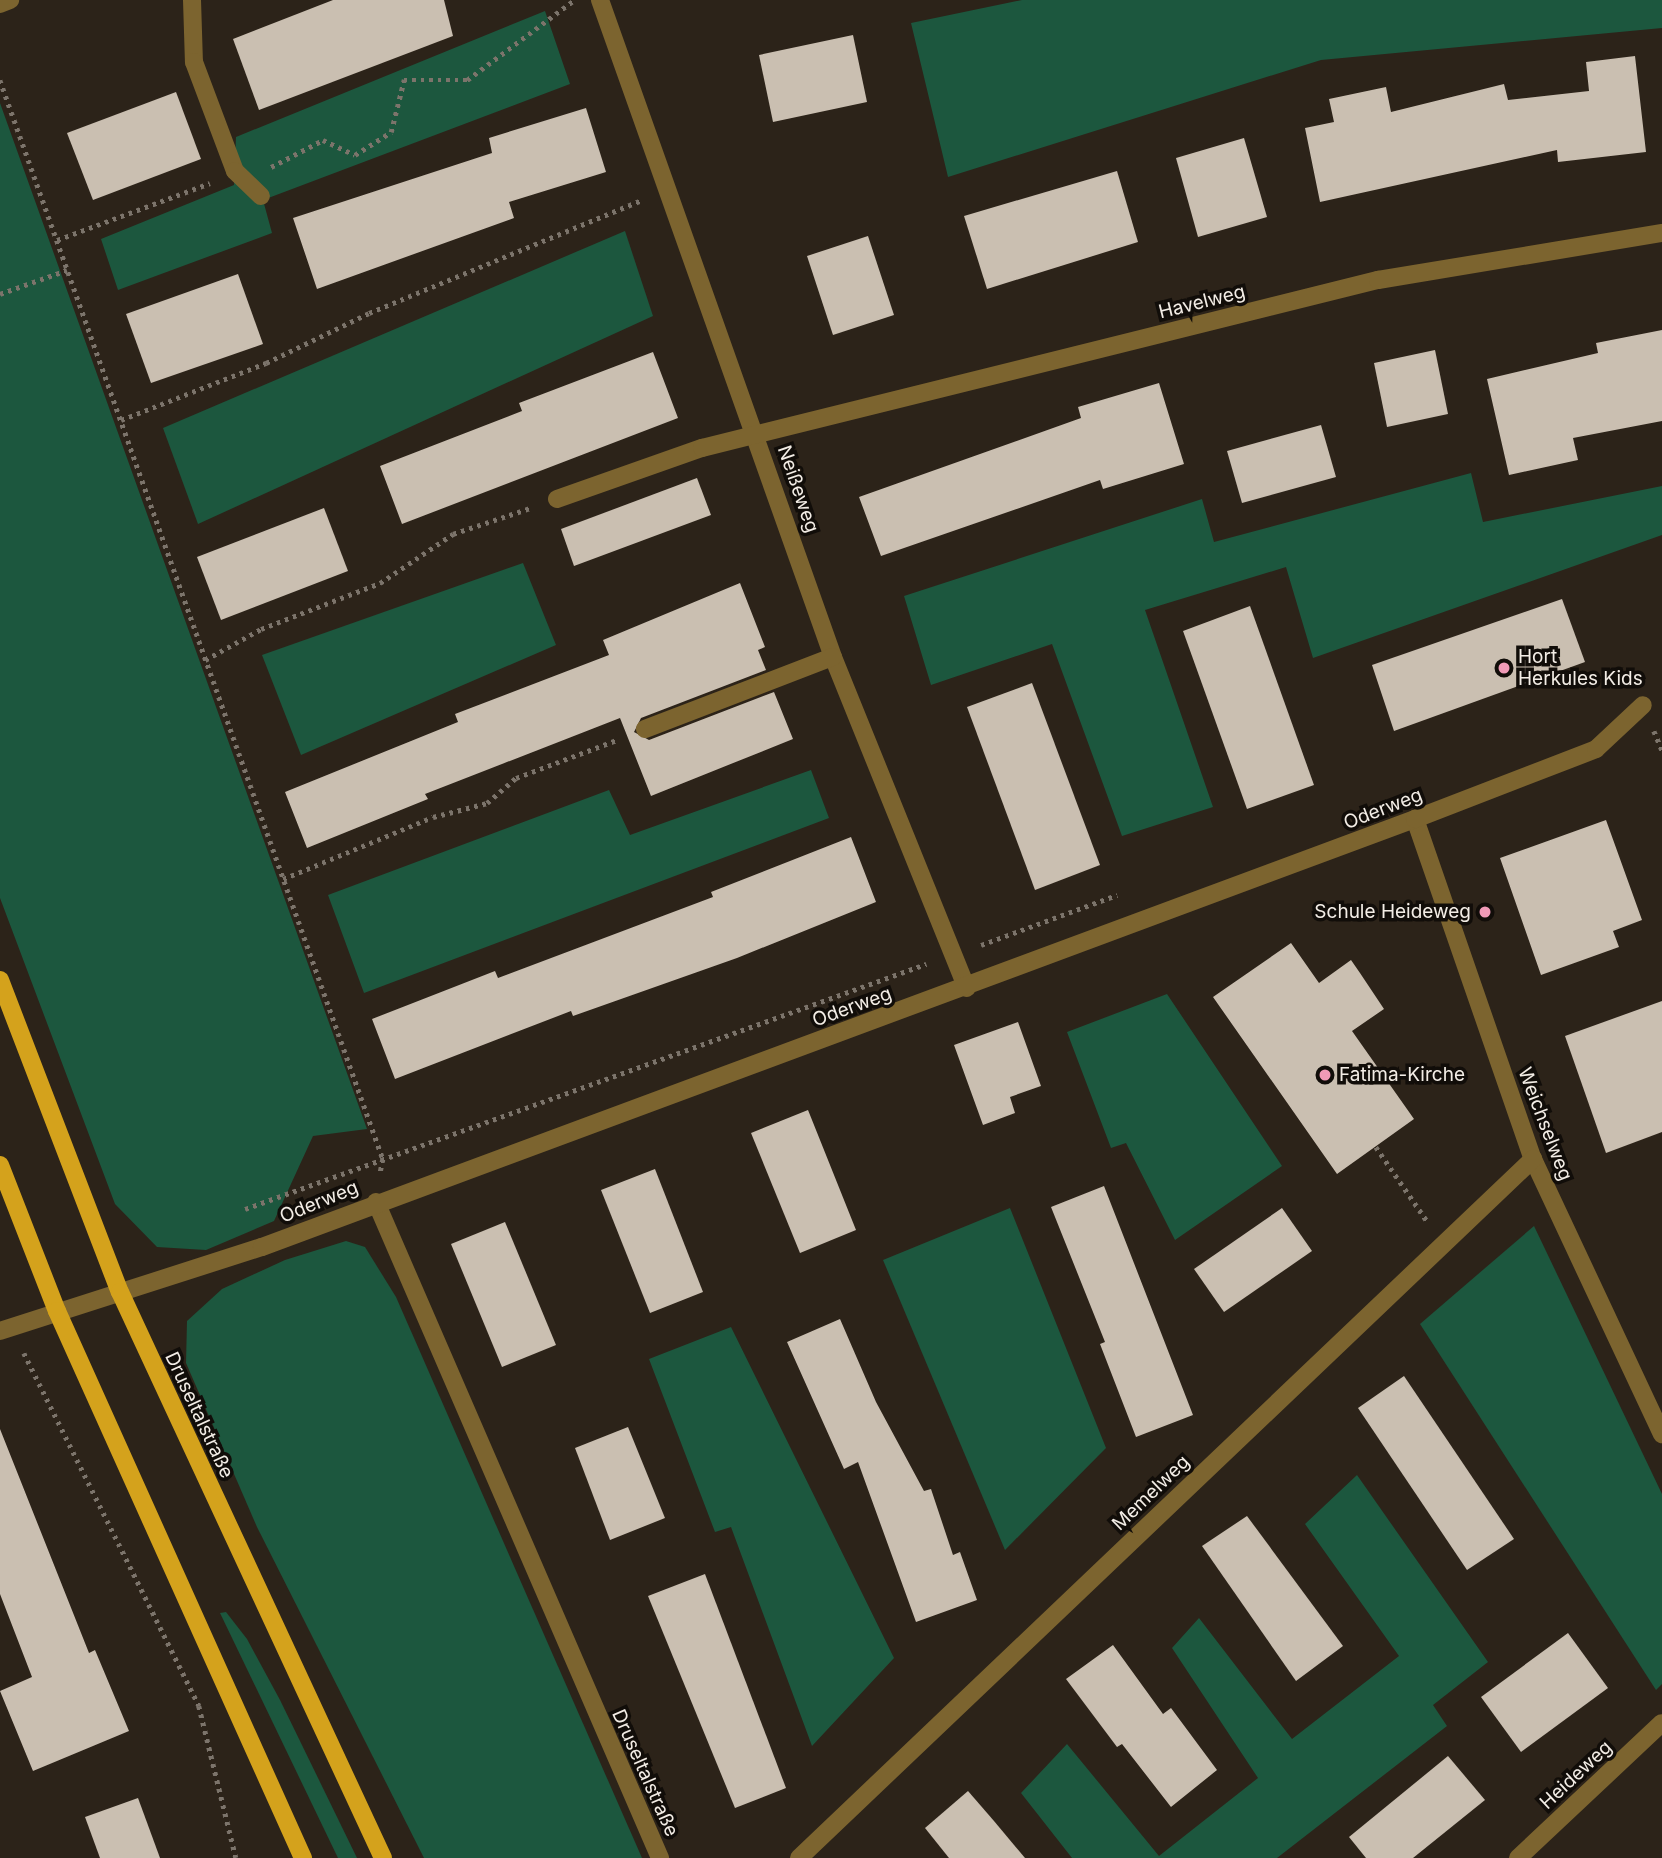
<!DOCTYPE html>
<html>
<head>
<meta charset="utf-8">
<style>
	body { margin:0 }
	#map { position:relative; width:1662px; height:1858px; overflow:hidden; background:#2c2319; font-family:Inter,sans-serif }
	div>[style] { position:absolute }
	.green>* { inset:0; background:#1c573e }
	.building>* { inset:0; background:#cabfb1 }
	.path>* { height:4.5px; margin-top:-2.25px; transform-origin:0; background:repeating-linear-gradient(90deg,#7c746b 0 3.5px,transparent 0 8.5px) }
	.minor>* { height:18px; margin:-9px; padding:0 9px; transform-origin:9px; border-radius:9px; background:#7c642f }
	.major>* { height:18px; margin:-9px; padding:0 9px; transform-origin:9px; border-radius:9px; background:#d4a21c }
	.dots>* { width:19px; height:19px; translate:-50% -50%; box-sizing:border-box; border:4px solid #110d09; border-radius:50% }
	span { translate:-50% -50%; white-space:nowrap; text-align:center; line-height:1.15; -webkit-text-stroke:7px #110d09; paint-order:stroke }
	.street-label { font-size:19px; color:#f3ede6 }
	.poi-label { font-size:19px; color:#f3ede6 }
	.left { translate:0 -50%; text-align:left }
	.right { translate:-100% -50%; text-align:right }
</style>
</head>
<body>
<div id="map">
	<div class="green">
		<i style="clip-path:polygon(1022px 0,1662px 0,1662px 28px,1321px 60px,948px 177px,911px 23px)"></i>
		<i style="clip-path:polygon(545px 11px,570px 84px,263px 200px,272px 233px,118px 290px,101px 239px,234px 185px,236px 137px)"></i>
		<i style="clip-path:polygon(0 103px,367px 1129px,313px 1136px,274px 1221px,206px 1250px,157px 1247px,115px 1204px,0 898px)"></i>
		<i style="clip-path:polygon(625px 231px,653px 316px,198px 524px,163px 428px)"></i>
		<i style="clip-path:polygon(1471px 473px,1483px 522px,1662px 486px,1662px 535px,1313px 658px,1286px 567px,1145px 610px,1213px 807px,1122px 836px,1052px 644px,931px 685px,904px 596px,1202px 499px,1214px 542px)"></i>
		<i style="clip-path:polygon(523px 563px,556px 645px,301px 755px,262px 655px)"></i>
		<i style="clip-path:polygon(811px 770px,829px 818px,364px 993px,328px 895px,609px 790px,630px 835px)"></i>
		<i style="clip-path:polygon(1167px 994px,1282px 1166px,1175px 1240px,1126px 1143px,1111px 1148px,1067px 1032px)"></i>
		<i style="clip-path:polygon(1010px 1208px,1106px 1448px,1005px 1550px,883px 1260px)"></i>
		<i style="clip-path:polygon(1534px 1226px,1662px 1494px,1662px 1684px,1656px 1690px,1420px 1324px)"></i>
		<i style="clip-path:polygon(346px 1241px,365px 1247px,396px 1297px,642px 1858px,424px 1858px,257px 1527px,186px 1363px,187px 1321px,222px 1289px,285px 1260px)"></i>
		<i style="clip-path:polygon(731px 1327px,894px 1658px,812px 1746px,731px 1527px,715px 1532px,649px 1359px)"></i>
		<i style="clip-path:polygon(1357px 1475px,1488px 1662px,1433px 1705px,1447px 1726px,1277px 1858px,1072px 1858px,1021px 1793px,1067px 1744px,1159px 1856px,1258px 1778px,1172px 1648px,1199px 1618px,1292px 1739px,1399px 1656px,1305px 1524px)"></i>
		<i style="clip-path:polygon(226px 1612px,247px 1639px,280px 1700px,357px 1858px,338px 1858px,220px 1613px)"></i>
	</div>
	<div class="building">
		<i style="clip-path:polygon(333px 0,444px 0,453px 36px,259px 110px,233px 39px)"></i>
		<i style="clip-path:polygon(853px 35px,867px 102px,773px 122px,759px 55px)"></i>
		<i style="clip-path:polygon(1635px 56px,1646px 152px,1558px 162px,1557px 150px,1320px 202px,1305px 128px,1334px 122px,1329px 99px,1386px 87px,1391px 112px,1504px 84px,1508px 100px,1589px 91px,1586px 62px)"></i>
		<i style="clip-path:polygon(176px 92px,201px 159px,93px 200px,67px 133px)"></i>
		<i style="clip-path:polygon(586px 108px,606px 172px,509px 202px,514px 218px,317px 289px,293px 218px,492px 153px,489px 138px)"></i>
		<i style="clip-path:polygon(1244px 138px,1267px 217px,1198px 237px,1176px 158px)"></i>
		<i style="clip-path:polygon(1117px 171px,1138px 242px,987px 289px,964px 216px)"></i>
		<i style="clip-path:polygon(868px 236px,894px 315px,833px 335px,807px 256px)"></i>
		<i style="clip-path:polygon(238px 274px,263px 344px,151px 383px,126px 314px)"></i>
		<i style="clip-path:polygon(1662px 330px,1662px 421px,1573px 438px,1578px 460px,1509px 475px,1487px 379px,1598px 353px,1596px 343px)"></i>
		<i style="clip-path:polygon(1435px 350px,1448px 414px,1387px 427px,1374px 363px)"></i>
		<i style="clip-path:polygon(653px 352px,678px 418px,402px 524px,380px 466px,522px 411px,519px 403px)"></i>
		<i style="clip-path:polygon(1159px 383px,1184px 464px,1103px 489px,1100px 480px,881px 556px,859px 497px,1081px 418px,1078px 407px)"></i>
		<i style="clip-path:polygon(1321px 425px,1336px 477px,1242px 503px,1227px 451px)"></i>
		<i style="clip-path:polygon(697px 478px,711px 515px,574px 566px,561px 529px)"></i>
		<i style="clip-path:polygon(324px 508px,348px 571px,221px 620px,197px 557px)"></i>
		<i style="clip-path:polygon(740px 583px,765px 647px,758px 650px,766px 670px,641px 718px,634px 732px,649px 740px,774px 692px,793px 739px,651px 796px,620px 718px,425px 794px,428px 799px,307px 848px,285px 792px,458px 722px,455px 714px,609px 655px,603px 640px)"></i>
		<i style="clip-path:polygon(1562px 599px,1585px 662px,1394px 731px,1372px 665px)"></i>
		<i style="clip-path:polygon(1250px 606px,1314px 785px,1247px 809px,1183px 631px)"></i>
		<i style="clip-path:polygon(1032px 683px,1100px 865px,1035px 890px,967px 707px)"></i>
		<i style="clip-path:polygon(1606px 820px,1642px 920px,1613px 931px,1619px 947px,1541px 975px,1500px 858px)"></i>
		<i style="clip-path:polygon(851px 837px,876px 902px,737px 958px,573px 1016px,571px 1011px,395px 1079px,372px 1019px,495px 971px,498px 978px,713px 897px,711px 892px)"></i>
		<i style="clip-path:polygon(1291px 943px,1319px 983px,1351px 960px,1360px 973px,1384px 1009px,1352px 1031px,1414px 1119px,1337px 1174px,1213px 997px)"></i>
		<i style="clip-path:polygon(1662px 1001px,1662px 1132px,1606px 1153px,1565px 1036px)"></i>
		<i style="clip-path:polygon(1018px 1022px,1041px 1086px,1010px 1097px,1015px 1113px,983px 1125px,954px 1045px)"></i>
		<i style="clip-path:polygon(808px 1110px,856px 1230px,800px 1253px,751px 1133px)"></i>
		<i style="clip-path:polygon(655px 1169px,703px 1292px,650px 1313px,601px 1190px)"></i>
		<i style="clip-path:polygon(1104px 1186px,1193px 1415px,1136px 1437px,1100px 1344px,1105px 1342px,1051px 1207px)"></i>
		<i style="clip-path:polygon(1282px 1208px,1312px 1251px,1224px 1312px,1194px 1269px)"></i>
		<i style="clip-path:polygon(505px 1222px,556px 1345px,502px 1367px,451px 1244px)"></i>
		<i style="clip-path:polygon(840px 1319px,876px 1402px,924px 1491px,931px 1489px,953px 1555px,960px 1552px,977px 1600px,916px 1622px,858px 1462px,844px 1469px,787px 1342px)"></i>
		<i style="clip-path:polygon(1404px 1376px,1514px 1539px,1467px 1570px,1358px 1408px)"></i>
		<i style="clip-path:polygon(628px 1427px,665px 1518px,610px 1540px,575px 1448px)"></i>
		<i style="clip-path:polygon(0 1429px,89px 1653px,95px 1650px,129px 1731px,33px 1771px,0 1691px,32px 1677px,0 1594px)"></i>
		<i style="clip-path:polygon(1247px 1516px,1343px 1646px,1296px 1681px,1202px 1546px)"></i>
		<i style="clip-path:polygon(705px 1574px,786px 1788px,735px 1808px,648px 1596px)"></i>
		<i style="clip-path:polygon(1568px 1633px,1608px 1688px,1521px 1752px,1481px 1697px)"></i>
		<i style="clip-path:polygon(1113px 1645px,1163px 1714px,1171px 1708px,1217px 1770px,1171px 1807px,1122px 1744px,1117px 1747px,1066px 1679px)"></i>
		<i style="clip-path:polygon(1448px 1756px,1485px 1800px,1413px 1858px,1366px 1858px,1349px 1837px)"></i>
		<i style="clip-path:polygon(968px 1791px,994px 1821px,1025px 1858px,949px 1858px,925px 1828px)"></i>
		<i style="clip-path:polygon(138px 1798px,160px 1858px,100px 1858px,85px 1817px)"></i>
	</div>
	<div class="path">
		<i style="left:0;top:80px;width:1145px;rotate:70.46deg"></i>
		<i style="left:383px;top:1159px;width:15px;rotate:101deg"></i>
		<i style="left:271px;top:167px;width:59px;rotate:-27.4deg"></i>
		<i style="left:323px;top:140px;width:35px;rotate:25deg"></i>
		<i style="left:355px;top:155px;width:43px;rotate:-32.6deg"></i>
		<i style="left:391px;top:132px;width:54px;rotate:-76deg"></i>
		<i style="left:404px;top:80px;width:63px"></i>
		<i style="left:467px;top:80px;width:132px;rotate:-36.7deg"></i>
		<i style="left:57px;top:240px;width:163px;rotate:-20.4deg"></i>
		<i style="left:0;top:294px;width:71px;rotate:-19.7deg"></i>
		<i style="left:121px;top:420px;width:156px;rotate:-21.5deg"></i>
		<i style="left:266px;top:363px;width:114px;rotate:-25.9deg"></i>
		<i style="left:369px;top:313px;width:295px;rotate:-22.5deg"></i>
		<i style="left:205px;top:660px;width:64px;rotate:-29deg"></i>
		<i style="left:261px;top:629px;width:128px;rotate:-21.1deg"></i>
		<i style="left:380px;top:583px;width:88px;rotate:-33.9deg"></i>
		<i style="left:453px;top:534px;width:84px;rotate:-18.6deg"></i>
		<i style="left:1654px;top:731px;width:21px;rotate:67deg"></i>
		<i style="left:283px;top:879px;width:162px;rotate:-22.5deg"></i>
		<i style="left:433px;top:817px;width:56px;rotate:-14.5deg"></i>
		<i style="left:487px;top:803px;width:38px;rotate:-41deg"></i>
		<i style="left:516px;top:778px;width:110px;rotate:-20.7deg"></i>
		<i style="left:981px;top:945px;width:145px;rotate:-20.2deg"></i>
		<i style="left:1376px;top:1147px;width:90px;rotate:55.4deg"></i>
		<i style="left:245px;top:1209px;width:724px;rotate:-19.79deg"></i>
		<i style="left:24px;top:1353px;width:394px;rotate:63.6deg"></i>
		<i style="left:199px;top:1706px;width:156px;rotate:76.3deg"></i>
	</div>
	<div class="minor">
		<i style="left:192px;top:0;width:62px;rotate:88.2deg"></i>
		<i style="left:194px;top:62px;width:116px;rotate:69.4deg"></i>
		<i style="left:235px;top:171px;width:36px;rotate:44deg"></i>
		<i style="left:600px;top:0;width:697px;rotate:70.47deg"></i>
		<i style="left:833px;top:657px;width:357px;rotate:68deg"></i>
		<i style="left:0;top:4px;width:11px;rotate:-22deg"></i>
		<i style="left:557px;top:499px;width:154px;rotate:-19.4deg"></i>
		<i style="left:702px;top:448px;width:697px;rotate:-13.96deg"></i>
		<i style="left:1378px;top:280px;width:288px;rotate:-9.4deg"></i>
		<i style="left:645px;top:729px;width:201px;rotate:-21deg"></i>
		<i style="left:1415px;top:819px;width:360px;rotate:70.9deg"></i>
		<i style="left:1533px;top:1159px;width:304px;rotate:64.9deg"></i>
		<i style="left:376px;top:1202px;width:715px;rotate:66.59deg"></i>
		<i style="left:0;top:1331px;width:275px;rotate:-17.8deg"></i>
		<i style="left:262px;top:1247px;width:1230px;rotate:-20.37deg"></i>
		<i style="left:1415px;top:819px;width:194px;rotate:-21.1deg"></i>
		<i style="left:1596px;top:749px;width:64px;rotate:-43.1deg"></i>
		<i style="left:799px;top:1858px;width:1014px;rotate:-43.6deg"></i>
		<i style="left:1518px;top:1858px;width:197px;rotate:-43.2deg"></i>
	</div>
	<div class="major">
		<i style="left:0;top:980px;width:334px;rotate:69deg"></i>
		<i style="left:120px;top:1292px;width:624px;rotate:65.08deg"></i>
		<i style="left:0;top:1165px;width:157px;rotate:68.7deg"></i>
		<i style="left:57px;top:1311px;width:600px;rotate:65.79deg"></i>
	</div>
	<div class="dots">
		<i style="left:1504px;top:668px;background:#f09ab7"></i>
		<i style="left:1485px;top:912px;background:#f09ab7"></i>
		<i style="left:1325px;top:1075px;background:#f09ab7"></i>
	</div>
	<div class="street-label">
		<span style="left:1202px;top:302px;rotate:-14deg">Havelweg</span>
		<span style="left:798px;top:489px;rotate:71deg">Neißeweg</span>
		<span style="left:1383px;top:809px;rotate:-21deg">Oderweg</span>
		<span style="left:852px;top:1007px;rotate:-20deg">Oderweg</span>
		<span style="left:1545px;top:1124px;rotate:69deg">Weichselweg</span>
		<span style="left:319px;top:1202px;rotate:-22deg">Oderweg</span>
		<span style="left:199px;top:1415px;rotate:65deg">Druseltalstraße</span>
		<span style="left:1151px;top:1493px;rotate:-44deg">Memelweg</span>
		<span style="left:645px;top:1773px;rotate:66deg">Druseltalstraße</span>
		<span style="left:1576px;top:1775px;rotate:-43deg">Heideweg</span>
	</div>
	<div class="poi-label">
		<span class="left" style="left:1518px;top:668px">Hort<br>Herkules Kids</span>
		<span class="right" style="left:1471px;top:912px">Schule Heideweg</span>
		<span class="left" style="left:1339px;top:1075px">Fatima-Kirche</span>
	</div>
</div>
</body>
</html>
